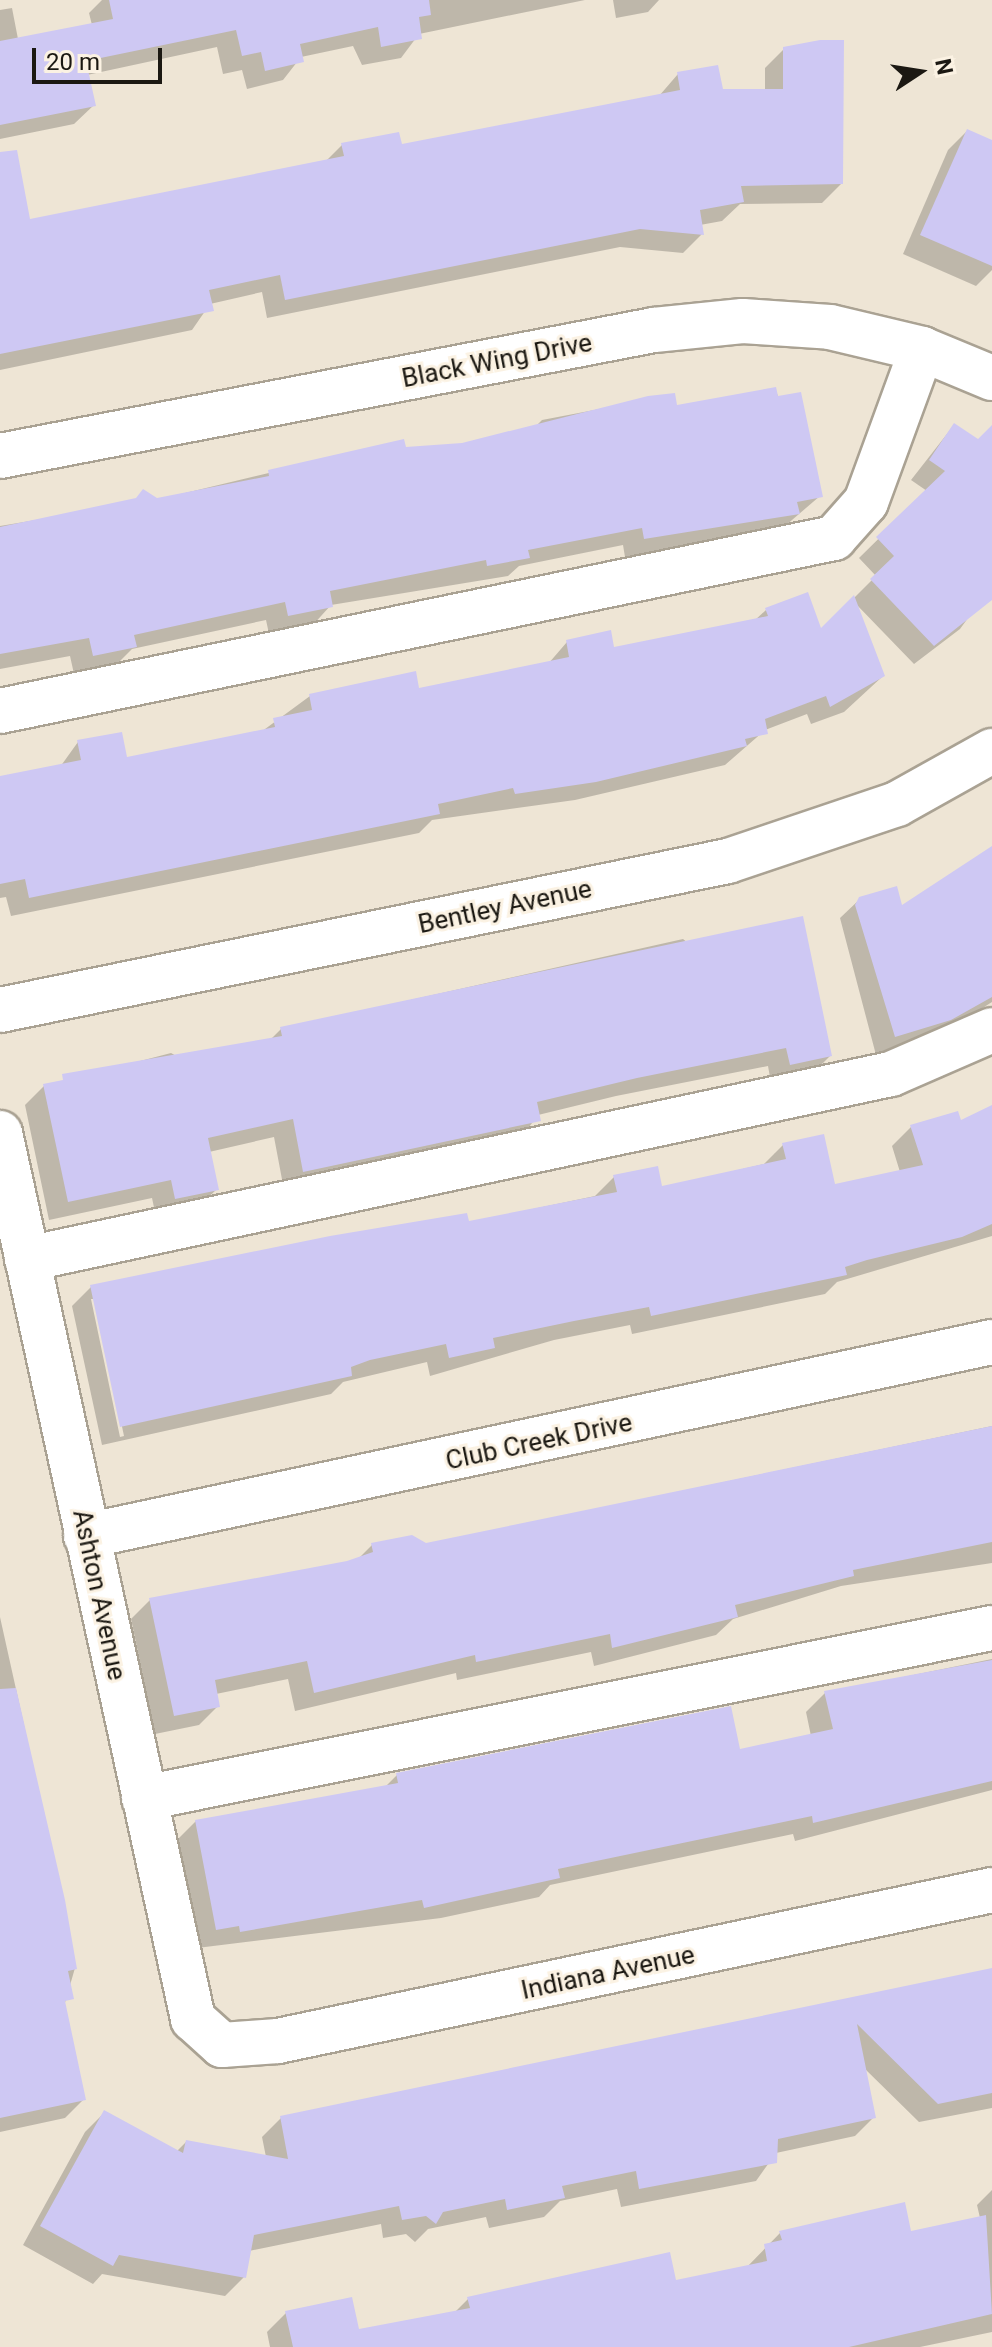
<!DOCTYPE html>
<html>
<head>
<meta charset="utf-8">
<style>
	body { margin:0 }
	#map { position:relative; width:992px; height:2347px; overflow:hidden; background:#eee5d5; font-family:Roboto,sans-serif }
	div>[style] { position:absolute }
	.shadow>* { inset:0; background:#0003 }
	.building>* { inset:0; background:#cec8f3 }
	.roads { filter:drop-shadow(2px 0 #aaa293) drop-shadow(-2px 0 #aaa293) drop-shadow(0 2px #aaa293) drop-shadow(0 -2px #aaa293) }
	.minor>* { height:44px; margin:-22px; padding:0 22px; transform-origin:22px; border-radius:22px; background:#fff }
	span { translate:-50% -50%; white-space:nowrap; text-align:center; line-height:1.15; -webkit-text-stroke:6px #fbf2e3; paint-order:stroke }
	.street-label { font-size:26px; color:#1b1812 }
	.north { position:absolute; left:880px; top:32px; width:80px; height:80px; -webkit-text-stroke:6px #fbf2e3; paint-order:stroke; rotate:78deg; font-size:22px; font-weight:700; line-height:32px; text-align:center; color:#1b1812 }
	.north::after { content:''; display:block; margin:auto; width:28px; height:36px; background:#1b1812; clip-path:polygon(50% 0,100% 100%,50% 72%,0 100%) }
	.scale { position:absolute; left:32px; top:48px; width:130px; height:36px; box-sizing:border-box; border:4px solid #1b1812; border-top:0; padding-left:10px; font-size:24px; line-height:28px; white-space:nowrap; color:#1b1812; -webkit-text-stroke:6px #fbf2e3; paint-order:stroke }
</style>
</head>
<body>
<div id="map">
	<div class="shadow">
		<i style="clip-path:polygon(102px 0,585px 0,419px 34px,401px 58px,362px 65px,353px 46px,301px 57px,283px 80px,247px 89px,242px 70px,223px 74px,217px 47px,87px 75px,94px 105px,74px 124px,0 139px,0 10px,12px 8px,18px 39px,92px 25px,89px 13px)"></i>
		<i style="clip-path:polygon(613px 0,659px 0,648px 12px,616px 18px)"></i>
		<i style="clip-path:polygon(784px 49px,841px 184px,822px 203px,740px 204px,722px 221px,700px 225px,702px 234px,683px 253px,620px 247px,267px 318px,262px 292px,210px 304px,192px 330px,0 370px,0 206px,29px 222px,324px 163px,342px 145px,400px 147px,659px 96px,678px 74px,721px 91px,765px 91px,765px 68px)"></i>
		<i style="clip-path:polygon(967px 131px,992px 142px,992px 270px,976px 286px,903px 254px,948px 150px)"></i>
		<i style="clip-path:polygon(775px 389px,820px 496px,778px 532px,625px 557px,623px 545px,519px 566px,508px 576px,331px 605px,312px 626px,269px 634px,266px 620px,132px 649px,115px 666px,74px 674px,70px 656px,0 669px,0 526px,156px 500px,403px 441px,404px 450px,462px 445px,531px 431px,542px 420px,673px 395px,675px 408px)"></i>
		<i style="clip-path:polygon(954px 425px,992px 451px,992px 585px,960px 629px,914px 664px,855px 603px,883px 676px,844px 712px,811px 724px,807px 714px,765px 730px,725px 765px,575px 800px,432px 820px,419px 833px,11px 916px,6px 897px,0 898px,0 779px,60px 767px,78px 742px,126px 760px,261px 732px,310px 696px,418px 690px,548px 664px,567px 642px,613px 649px,754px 621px,766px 610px,821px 631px,876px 576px,859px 558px,927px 491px,911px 480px)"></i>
		<i style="clip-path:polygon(992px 848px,992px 1002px,943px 1033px,876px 1055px,840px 918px,860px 899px,901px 909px)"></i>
		<i style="clip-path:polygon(683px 939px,830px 1056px,811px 1075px,771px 1083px,768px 1066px,616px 1096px,538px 1115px,520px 1139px,284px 1190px,274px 1137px,209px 1152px,217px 1189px,197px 1208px,156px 1217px,152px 1198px,49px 1220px,25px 1105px,44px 1086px,171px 1053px,180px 1058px,269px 1041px,281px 1029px)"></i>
		<i style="clip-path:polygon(evenodd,992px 1107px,992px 1236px,837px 1282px,825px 1294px,632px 1334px,630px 1325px,554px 1340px,430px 1376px,427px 1362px,343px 1382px,331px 1394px,102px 1445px,72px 1306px,91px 1287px,467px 1223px,595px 1196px,614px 1177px,661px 1188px,764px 1164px,783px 1145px,833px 1186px,900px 1172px,892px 1146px,911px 1127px,960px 1123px,992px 1107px,91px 1299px,95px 1299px,124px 1436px,120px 1437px,91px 1299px)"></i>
		<i style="clip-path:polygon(992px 1426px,992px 1563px,841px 1586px,733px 1619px,716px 1635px,594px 1666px,591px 1652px,457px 1680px,456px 1673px,295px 1711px,288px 1679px,216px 1694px,218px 1706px,199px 1725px,155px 1734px,131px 1619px,150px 1600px,357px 1560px,372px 1545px,425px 1545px)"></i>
		<i style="clip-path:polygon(0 1617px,63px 1901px,75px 1968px,64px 2006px,84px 2099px,65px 2118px,0 2132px)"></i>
		<i style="clip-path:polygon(992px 1659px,992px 1790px,795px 1841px,793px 1834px,550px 1885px,539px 1897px,441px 1918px,197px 1948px,177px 1840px,196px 1821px,384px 1788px,397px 1775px,738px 1751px,811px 1736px,806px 1712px,825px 1693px)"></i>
		<i style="clip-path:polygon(992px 1969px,992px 2108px,919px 2122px,864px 2068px,874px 2117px,855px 2136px,776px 2153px,756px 2181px,621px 2207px,617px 2189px,560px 2201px,544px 2217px,489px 2228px,486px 2217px,428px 2229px,415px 2242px,406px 2234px,383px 2238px,381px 2224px,249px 2251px,244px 2277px,225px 2296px,102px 2274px,93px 2284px,23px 2245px,85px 2132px,104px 2113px,177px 2151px,186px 2142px,266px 2157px,262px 2137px,281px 2118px)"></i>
		<i style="clip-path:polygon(992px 2190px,992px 2332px,920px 2347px,270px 2347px,267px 2332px,286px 2313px,357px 2331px,455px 2312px,468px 2299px,674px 2282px,746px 2268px,780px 2233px,909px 2233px,980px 2218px,977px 2205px)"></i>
	</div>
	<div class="building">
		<i style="clip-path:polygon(109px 0,429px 0,431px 15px,419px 17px,422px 39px,381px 47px,378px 27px,300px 44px,304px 62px,265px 71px,261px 52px,242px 56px,236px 30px,86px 61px,96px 106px,0 125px,0 41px,113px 19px)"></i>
		<i style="clip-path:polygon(820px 40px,844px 40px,843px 184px,741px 186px,744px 202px,700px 210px,704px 235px,640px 229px,285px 300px,280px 275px,209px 290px,214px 311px,0 354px,0 152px,17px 150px,30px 219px,344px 156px,341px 143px,399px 132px,402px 144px,680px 90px,677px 72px,718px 65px,723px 89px,783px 89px,783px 47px)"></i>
		<i style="clip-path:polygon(967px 129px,992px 140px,992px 266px,920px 235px)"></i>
		<i style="clip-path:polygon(776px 387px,778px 396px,801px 392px,823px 497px,797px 502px,800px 514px,644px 539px,642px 528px,528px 550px,530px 558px,487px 566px,486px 560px,330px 591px,333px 607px,288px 616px,285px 602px,134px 635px,137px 647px,93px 656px,89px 638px,0 654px,0 527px,136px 498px,143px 489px,157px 498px,269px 476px,268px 470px,404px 439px,406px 447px,462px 443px,648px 396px,675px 393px,677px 405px)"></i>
		<i style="clip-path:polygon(954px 423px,978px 439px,992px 425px,992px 600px,934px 646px,870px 579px,894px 556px,876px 537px,945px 471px,929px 460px)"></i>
		<i style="clip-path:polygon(808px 592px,821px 628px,854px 595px,885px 676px,830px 707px,826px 696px,765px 719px,768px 734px,745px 739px,747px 746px,596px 782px,515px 794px,513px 788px,438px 804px,440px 814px,29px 898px,25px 879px,0 884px,0 776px,81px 760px,77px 740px,122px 732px,127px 757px,275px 727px,273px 718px,312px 710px,309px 694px,416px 671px,419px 688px,569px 657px,566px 640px,611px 630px,614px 647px,768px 616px,765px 608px)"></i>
		<i style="clip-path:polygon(992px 846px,992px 997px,951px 1020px,895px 1037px,855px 905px,859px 897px,897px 886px,902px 905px)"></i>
		<i style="clip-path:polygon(803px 916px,832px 1056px,790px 1065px,786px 1048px,637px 1078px,537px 1102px,541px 1121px,303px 1172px,293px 1119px,208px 1138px,219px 1190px,175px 1199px,171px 1180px,68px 1202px,43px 1084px,63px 1080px,62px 1074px,282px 1036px,280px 1027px)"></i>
		<i style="clip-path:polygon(992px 1105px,992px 1224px,962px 1237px,867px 1260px,845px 1267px,847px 1275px,651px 1316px,649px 1307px,574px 1321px,493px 1338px,495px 1348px,449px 1358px,446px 1344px,370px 1360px,351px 1367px,352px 1376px,120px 1427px,90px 1285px,330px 1236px,467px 1213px,469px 1221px,617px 1192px,613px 1175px,658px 1166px,662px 1186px,786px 1159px,782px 1143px,824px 1134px,835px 1184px,923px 1165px,910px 1125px,958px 1111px,961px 1120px)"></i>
		<i style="clip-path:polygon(992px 1426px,992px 1542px,853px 1570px,854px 1576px,735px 1605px,738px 1617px,612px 1648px,610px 1634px,476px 1662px,475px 1655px,314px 1693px,307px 1661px,215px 1680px,220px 1707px,174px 1716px,149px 1598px,347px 1561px,373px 1552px,371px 1543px,412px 1535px,426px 1543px)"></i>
		<i style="clip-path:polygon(992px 1660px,992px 1781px,813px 1823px,812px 1816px,558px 1869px,560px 1878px,424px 1908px,422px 1900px,240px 1932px,239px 1926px,216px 1930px,195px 1820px,398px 1783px,396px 1773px,731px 1706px,740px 1749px,833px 1729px,824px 1691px)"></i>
		<i style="clip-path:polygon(16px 1688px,65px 1900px,77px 1969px,68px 1971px,74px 1999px,65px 2001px,86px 2100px,0 2118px,0 1689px)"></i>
		<i style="clip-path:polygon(992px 1968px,992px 2093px,938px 2104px,857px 2024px,876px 2118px,778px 2139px,777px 2163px,639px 2189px,636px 2171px,562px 2186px,565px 2198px,507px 2210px,505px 2199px,443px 2212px,436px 2224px,426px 2216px,402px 2220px,399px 2206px,254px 2235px,246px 2278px,119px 2255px,113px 2266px,40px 2226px,104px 2110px,183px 2153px,186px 2140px,288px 2159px,280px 2116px)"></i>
		<i style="clip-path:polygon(905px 2202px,911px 2231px,986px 2215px,992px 2314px,849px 2347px,293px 2347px,285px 2311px,352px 2297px,359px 2329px,470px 2308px,467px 2297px,670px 2252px,676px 2280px,767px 2261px,764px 2244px,782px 2240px,779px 2231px)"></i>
	</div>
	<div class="roads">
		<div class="minor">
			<i style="left:0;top:456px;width:666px;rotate:-10.91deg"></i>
			<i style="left:654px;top:330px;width:89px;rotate:-5.8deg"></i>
			<i style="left:743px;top:321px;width:87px;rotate:3.9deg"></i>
			<i style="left:830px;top:327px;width:95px;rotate:13.4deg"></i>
			<i style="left:922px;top:349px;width:76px;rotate:22.5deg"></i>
			<i style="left:0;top:711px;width:852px;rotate:-11.72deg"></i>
			<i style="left:834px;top:538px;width:48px;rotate:-48.4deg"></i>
			<i style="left:866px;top:502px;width:163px;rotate:-69.9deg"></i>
			<i style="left:0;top:1010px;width:743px;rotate:-11.57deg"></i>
			<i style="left:728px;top:861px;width:178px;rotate:-18.6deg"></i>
			<i style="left:897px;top:804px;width:109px;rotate:-29.2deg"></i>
			<i style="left:0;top:1133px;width:907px;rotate:77.71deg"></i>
			<i style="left:193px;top:2019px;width:39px;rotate:42deg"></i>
			<i style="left:222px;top:2045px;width:56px;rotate:-4.1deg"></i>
			<i style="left:278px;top:2041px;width:730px;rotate:-11.94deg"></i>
			<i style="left:27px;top:1259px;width:884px;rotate:-12.09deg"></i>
			<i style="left:891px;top:1074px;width:110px;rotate:-23.5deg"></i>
			<i style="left:86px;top:1536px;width:927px;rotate:-12.09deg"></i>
			<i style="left:144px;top:1798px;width:865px;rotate:-11.34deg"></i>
		</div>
	</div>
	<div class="street-label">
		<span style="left:497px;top:361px;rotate:-11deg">Black Wing Drive</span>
		<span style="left:505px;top:907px;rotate:-12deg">Bentley Avenue</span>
		<span style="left:539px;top:1442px;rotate:-12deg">Club Creek Drive</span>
		<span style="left:99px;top:1595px;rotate:78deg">Ashton Avenue</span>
		<span style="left:608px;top:1973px;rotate:-12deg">Indiana Avenue</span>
	</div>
	<div class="north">N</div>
	<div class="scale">20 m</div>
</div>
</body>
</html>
